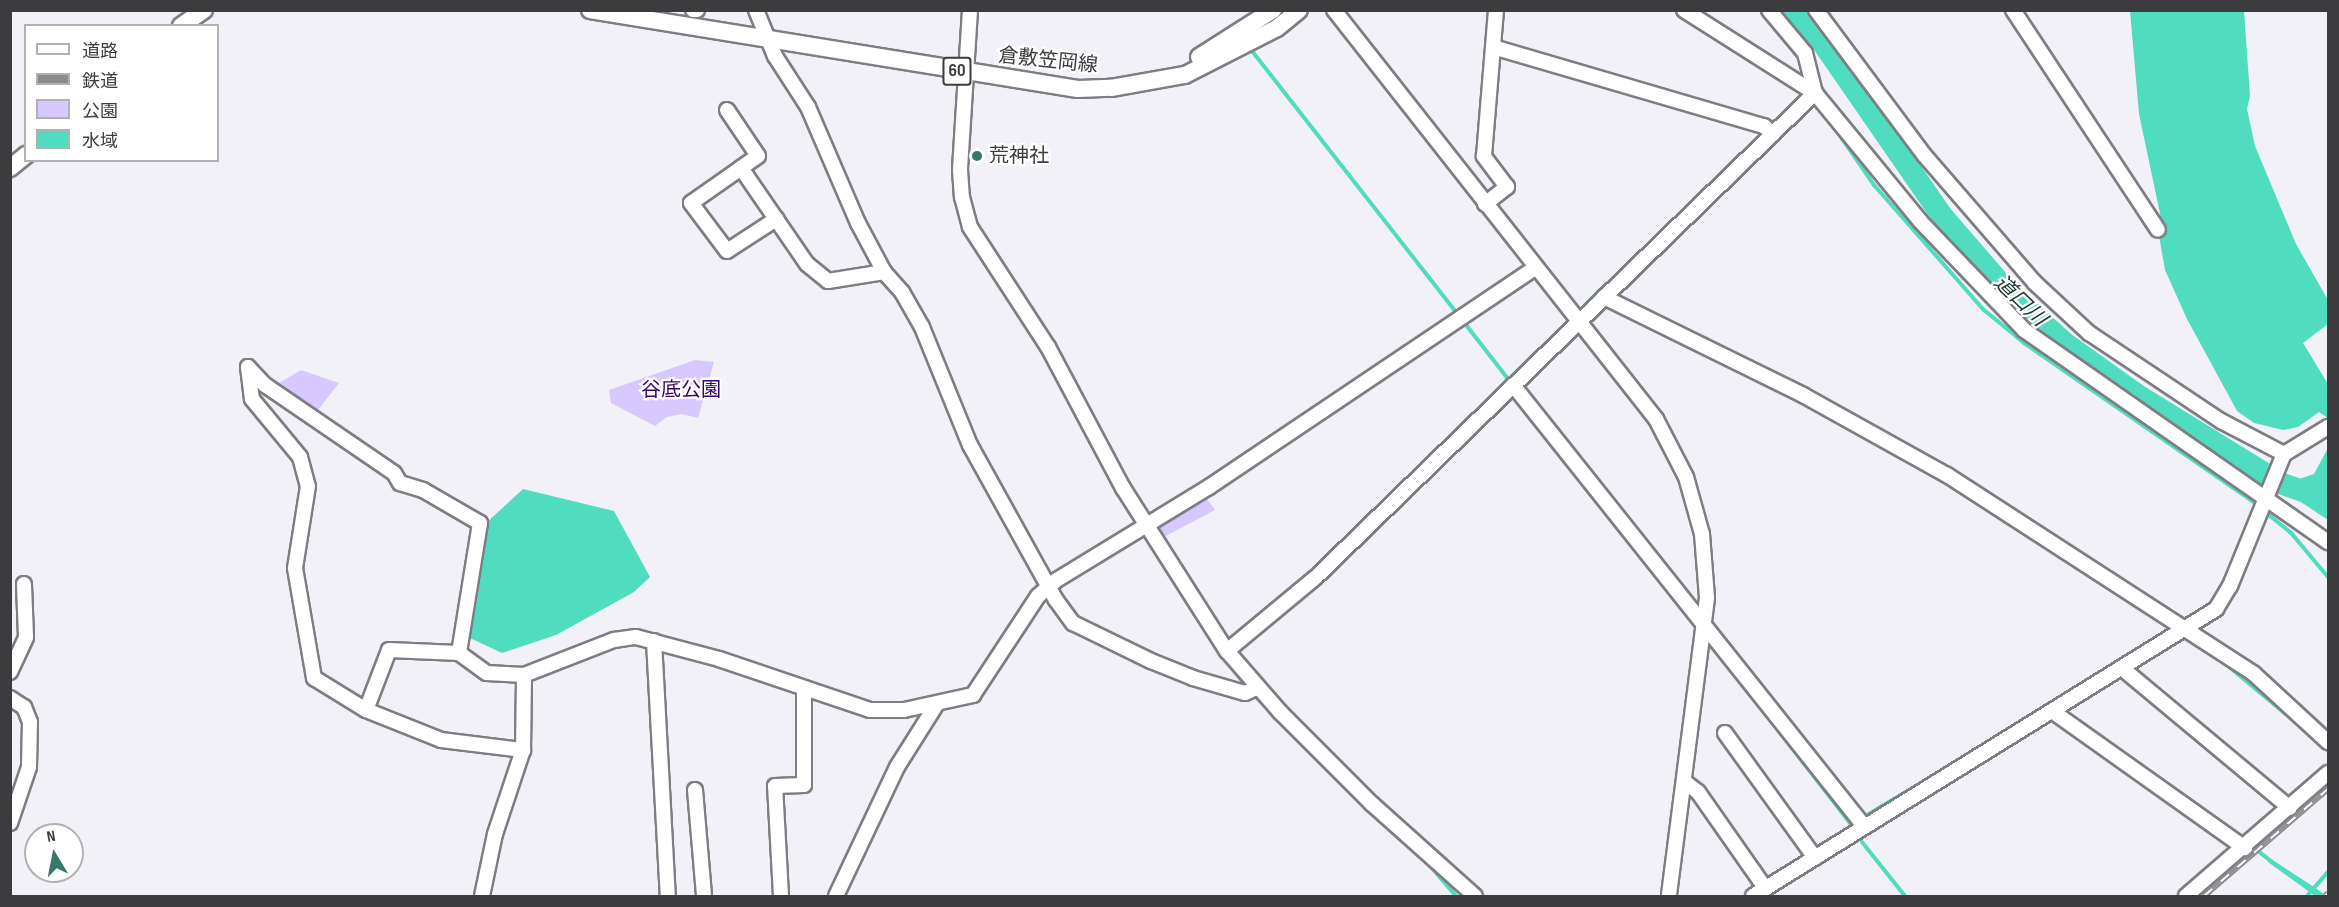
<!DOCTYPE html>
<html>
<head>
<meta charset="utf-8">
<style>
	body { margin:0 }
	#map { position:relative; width:2339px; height:907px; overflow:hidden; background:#f2f1f8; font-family:"Sofia Sans Condensed","Noto Sans JP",sans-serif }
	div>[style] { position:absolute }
	.green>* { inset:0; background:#d7c9ff }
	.water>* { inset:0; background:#50dcbe }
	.stream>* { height:4px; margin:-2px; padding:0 2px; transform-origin:2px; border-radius:2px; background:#50dcbe }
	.river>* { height:22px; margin:-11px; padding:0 11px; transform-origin:11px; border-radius:11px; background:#50dcbe }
	.roads { filter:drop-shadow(2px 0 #7e7d83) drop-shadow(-2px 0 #7e7d83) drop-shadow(0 2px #7e7d83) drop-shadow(0 -2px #7e7d83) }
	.minor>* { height:14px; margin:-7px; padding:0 7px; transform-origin:7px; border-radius:7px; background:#fff }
	.major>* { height:16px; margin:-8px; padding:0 8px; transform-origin:8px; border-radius:8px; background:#fff }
	.rail>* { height:6px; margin-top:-3px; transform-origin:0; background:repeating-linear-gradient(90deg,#fff 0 11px,#8c8b90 0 22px); box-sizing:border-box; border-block:2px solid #8c8b90 }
	.dots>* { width:16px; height:16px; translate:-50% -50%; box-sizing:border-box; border:3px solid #fff; border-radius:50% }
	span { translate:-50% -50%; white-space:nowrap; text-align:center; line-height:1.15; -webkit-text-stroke:4.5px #fff; paint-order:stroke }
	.shield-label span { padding:2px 4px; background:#fff; border:2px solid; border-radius:4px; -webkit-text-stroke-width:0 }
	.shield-label { font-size:18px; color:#3c3b3e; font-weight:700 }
	.street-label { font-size:20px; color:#3c3b3e }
	.poi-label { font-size:20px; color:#3c3b3e }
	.left { translate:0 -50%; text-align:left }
	.park-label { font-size:20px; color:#37006d }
	.water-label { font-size:21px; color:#1c342e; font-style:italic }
	.frame { position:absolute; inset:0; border:12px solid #3c3b3e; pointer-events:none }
	.legend { position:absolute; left:24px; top:24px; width:195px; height:138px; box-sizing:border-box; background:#fff; border:2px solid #b1b1b2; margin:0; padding:8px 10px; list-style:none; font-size:18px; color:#3c3b3e }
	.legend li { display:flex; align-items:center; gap:12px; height:30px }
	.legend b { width:30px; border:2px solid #b1b1b2 }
	.north { position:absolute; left:24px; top:823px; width:60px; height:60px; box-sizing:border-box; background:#fff; border:2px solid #b1b1b2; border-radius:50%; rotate:350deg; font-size:16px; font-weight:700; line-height:24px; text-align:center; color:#3c3b3e }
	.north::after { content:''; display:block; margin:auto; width:21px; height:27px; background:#377969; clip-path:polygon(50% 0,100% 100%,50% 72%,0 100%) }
</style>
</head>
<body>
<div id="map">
	<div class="green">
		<i style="clip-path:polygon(695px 360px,714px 362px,698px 418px,682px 414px,667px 417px,655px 426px,611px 403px,609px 390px)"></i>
		<i style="clip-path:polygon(301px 370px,339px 383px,314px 415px,274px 386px)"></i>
		<i style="clip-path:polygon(1205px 496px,1215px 510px,1162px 538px,1160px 528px)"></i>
	</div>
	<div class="water">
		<i style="clip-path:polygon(2130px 11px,2244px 11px,2250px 96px,2247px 109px,2255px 146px,2296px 244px,2328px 300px,2328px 324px,2303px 343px,2328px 384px,2328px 418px,2319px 412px,2298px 427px,2283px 430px,2254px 423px,2237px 411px,2187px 319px,2165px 270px,2158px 230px,2162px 223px,2139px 114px)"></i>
		<i style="clip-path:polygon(2328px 448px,2328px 520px,2292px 496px,2275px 491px,2281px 475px,2296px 480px,2314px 474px)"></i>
		<i style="clip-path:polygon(523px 489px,614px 511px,650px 577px,634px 592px,556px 635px,502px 653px,470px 638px,484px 525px)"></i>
		<i style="clip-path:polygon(2271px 859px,2317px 889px,2326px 896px,2315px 896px,2268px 862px)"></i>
	</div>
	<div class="stream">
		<i style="left:1486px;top:46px;width:36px;rotate:-85deg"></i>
		<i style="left:1252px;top:51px;width:335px;rotate:52deg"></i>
		<i style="left:1826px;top:115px;width:85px;rotate:55.6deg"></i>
		<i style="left:1874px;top:185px;width:167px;rotate:48.7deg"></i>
		<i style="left:1984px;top:310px;width:52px;rotate:39.5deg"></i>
		<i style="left:2024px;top:343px;width:286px;rotate:34.7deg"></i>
		<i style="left:1492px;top:189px;width:9px;rotate:-36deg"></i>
		<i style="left:1587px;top:303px;width:135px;rotate:-43.5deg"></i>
		<i style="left:1463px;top:321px;width:75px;rotate:52.1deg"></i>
		<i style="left:1888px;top:435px;width:47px;rotate:28.2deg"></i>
		<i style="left:2264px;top:511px;width:36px;rotate:39deg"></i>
		<i style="left:2292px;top:534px;width:56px;rotate:50.1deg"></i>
		<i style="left:1305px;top:578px;width:356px;rotate:-44.3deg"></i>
		<i style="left:1220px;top:653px;width:43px;rotate:51.5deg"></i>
		<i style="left:2222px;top:661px;width:107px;rotate:39.7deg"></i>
		<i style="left:1734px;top:673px;width:196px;rotate:52.3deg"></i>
		<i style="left:1252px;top:693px;width:28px;rotate:45deg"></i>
		<i style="left:2321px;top:744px;width:10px;rotate:45deg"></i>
		<i style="left:1862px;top:818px;width:217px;rotate:-30.7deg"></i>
		<i style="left:2233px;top:831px;width:50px;rotate:38.5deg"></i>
		<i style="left:1862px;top:842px;width:69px;rotate:51.5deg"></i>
		<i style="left:1424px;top:859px;width:49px;rotate:49.1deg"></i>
		<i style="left:2307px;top:896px;width:32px;rotate:-49deg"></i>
	</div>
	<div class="river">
		<i style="left:1792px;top:10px;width:40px;rotate:46deg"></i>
		<i style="left:1820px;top:39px;width:216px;rotate:55.4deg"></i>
		<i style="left:1943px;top:217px;width:99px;rotate:49.1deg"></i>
		<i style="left:2008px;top:292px;width:78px;rotate:41.9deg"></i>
		<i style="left:2066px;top:344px;width:86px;rotate:35.5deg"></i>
		<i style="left:2136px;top:394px;width:169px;rotate:31.7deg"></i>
		<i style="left:2280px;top:483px;width:51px;rotate:19.5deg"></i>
	</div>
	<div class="roads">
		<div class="minor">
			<i style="left:693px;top:10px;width:4px"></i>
			<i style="left:756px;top:10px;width:50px;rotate:67.6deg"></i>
			<i style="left:775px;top:56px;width:61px;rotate:57.1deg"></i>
			<i style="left:808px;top:107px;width:126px;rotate:66.7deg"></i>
			<i style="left:858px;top:223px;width:55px;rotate:62deg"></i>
			<i style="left:884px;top:272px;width:27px;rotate:48deg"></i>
			<i style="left:902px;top:292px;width:40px;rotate:60.3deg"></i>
			<i style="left:922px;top:327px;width:127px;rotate:67.9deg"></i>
			<i style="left:970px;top:445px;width:177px;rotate:61deg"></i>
			<i style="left:1056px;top:600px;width:29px;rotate:54deg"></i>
			<i style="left:1073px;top:623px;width:87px;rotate:26deg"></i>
			<i style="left:1151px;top:661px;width:45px;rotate:22deg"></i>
			<i style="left:1193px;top:678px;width:54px;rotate:16.1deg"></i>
			<i style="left:1245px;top:693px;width:12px;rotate:-24deg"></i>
			<i style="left:970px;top:10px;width:160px;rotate:93.6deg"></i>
			<i style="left:960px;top:170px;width:27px;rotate:86deg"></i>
			<i style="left:962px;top:197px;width:31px;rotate:75deg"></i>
			<i style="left:970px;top:227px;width:143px;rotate:57deg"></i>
			<i style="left:1048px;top:347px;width:160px;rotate:62deg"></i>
			<i style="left:1123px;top:488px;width:193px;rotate:57.5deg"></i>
			<i style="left:1227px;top:651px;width:81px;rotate:49deg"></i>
			<i style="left:1280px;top:712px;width:130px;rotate:45deg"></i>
			<i style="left:1372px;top:804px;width:138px;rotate:41.8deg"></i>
			<i style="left:1334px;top:10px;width:521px;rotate:51.79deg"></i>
			<i style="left:1656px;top:419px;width:65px;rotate:62.7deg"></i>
			<i style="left:1686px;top:477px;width:59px;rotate:74.3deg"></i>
			<i style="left:1702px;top:534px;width:64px;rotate:85.5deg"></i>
			<i style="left:1707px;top:598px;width:300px;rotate:97.3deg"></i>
			<i style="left:1684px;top:10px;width:155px;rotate:32.4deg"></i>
			<i style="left:1815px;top:93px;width:166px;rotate:50.6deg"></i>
			<i style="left:1920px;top:221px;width:151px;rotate:46.3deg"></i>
			<i style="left:2024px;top:330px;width:371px;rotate:34.9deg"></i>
			<i style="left:1769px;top:10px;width:56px;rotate:50.1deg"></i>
			<i style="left:1805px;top:53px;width:41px;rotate:76deg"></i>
			<i style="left:1816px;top:10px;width:182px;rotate:53.3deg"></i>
			<i style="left:1925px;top:156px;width:168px;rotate:49.1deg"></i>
			<i style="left:2035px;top:283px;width:74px;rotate:42.8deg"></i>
			<i style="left:2089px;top:333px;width:159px;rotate:33.7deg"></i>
			<i style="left:2221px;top:421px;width:71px;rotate:27.6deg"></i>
			<i style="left:2013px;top:10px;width:263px;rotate:56.6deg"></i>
			<i style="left:1493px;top:47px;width:282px;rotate:16.3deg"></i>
			<i style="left:1764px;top:126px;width:12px;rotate:42deg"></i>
			<i style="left:727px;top:110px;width:55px;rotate:56deg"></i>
			<i style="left:758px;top:156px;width:21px;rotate:145deg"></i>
			<i style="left:741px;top:168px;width:116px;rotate:55.5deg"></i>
			<i style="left:807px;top:264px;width:27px;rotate:39deg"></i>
			<i style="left:828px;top:281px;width:57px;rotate:-9.1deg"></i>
			<i style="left:741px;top:168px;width:61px;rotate:145deg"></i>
			<i style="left:691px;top:203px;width:60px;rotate:53.1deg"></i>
			<i style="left:727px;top:251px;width:59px;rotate:-33.1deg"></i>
			<i style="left:1485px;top:204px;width:28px;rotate:-38deg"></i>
			<i style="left:1507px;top:187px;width:39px;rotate:-127deg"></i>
			<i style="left:1484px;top:156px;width:146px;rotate:-85.3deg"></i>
			<i style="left:1604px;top:297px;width:222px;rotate:26.2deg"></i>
			<i style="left:1803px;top:395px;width:165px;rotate:29.1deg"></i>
			<i style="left:1947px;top:475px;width:364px;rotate:32.9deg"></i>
			<i style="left:2253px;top:673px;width:102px;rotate:42.6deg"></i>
			<i style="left:248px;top:367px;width:25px;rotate:47deg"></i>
			<i style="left:265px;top:385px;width:156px;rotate:34.3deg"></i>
			<i style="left:394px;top:473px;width:12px;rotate:59deg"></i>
			<i style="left:400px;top:483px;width:24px;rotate:17deg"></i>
			<i style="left:423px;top:490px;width:66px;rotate:30.1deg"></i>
			<i style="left:480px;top:523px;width:132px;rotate:99.2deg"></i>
			<i style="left:459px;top:653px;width:34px;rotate:36deg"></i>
			<i style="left:487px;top:673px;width:37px;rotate:3deg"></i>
			<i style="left:524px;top:675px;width:97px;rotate:-21.3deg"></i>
			<i style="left:614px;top:640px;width:22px;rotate:-8deg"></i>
			<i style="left:636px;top:637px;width:86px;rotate:14.8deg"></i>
			<i style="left:719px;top:659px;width:159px;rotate:18.7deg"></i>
			<i style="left:870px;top:710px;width:34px"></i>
			<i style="left:904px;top:710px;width:71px;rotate:-12.3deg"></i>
			<i style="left:973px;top:695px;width:118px;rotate:-56.7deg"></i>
			<i style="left:1038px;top:596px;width:23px;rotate:-41deg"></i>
			<i style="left:1055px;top:581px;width:180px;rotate:-31.4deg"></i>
			<i style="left:1209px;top:487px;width:393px;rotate:-33.9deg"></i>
			<i style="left:248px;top:367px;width:32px;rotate:83deg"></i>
			<i style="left:252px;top:399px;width:75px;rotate:50.4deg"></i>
			<i style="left:300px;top:457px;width:30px;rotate:75deg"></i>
			<i style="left:308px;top:486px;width:83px;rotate:99deg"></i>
			<i style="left:295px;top:568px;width:112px;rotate:80.2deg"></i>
			<i style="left:314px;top:678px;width:61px;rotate:31.6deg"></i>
			<i style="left:366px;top:710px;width:81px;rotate:21.8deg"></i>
			<i style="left:441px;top:740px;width:83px;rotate:7deg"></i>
			<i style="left:1513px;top:385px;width:564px;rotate:51.48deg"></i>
			<i style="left:654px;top:641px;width:255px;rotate:86.9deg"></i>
			<i style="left:1227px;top:651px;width:114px;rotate:-39.7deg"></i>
			<i style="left:1315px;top:578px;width:697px;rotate:-44.13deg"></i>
			<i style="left:2123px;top:669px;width:217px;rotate:39.8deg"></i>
			<i style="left:10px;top:672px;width:38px;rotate:-65deg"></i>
			<i style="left:26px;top:637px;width:53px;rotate:-92.2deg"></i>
			<i style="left:10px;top:698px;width:17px;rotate:33deg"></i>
			<i style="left:24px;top:707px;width:16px;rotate:68deg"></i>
			<i style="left:30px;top:722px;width:45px;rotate:91.3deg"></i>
			<i style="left:29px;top:767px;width:59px;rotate:108.7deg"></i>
			<i style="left:366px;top:710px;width:64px;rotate:-69deg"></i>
			<i style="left:389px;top:650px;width:70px;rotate:2.5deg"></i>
			<i style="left:2052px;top:711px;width:237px;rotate:35.4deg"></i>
			<i style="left:1725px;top:733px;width:154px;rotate:54.2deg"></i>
			<i style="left:1685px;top:782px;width:16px;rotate:38deg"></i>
			<i style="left:1698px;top:792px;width:118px;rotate:55deg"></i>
			<i style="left:695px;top:790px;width:106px;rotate:85.1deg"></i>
			<i style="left:482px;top:896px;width:63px;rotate:-78.2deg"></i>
			<i style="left:495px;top:834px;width:89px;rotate:-71.6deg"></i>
			<i style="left:523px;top:750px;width:75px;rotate:-89.2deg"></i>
			<i style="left:781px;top:896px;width:110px;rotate:-93.1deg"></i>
			<i style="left:775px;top:786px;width:29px;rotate:-2deg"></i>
			<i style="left:804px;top:785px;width:97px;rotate:-90deg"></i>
			<i style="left:836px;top:896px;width:143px;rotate:-64.7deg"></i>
			<i style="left:897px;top:767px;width:73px;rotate:-57.8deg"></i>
			<i style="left:1753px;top:896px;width:545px;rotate:-31.79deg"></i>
			<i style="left:2216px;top:609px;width:27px;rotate:-59deg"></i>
			<i style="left:2230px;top:586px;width:143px;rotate:-67.8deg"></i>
			<i style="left:2284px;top:454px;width:52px;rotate:-31.5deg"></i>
			<i style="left:2186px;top:896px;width:188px;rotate:-40.9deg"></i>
		</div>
		<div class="major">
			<i style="left:590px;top:10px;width:494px;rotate:9.2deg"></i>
			<i style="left:1078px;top:89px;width:33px;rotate:-2deg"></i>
			<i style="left:1111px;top:88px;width:75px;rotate:-10deg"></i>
			<i style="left:1185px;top:75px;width:103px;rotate:-27.1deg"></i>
			<i style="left:1277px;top:28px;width:28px;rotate:-39deg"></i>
			<i style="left:181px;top:26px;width:28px;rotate:-35deg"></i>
			<i style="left:1199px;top:57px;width:88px;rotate:-32.4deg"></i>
			<i style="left:10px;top:168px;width:21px;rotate:-39deg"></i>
		</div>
	</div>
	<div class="rail">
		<i style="left:2204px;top:896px;width:164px;rotate:-40.8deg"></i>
		<i style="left:2325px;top:896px;width:4px;rotate:-45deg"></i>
	</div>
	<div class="dots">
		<i style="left:977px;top:156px;background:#377969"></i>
	</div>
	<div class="shield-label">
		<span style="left:957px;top:71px">60</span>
	</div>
	<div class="street-label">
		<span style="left:1048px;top:61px;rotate:6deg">倉敷笠岡線</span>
	</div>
	<div class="poi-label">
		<span class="left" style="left:989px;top:156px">荒神社</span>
	</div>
	<div class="park-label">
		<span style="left:681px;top:390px">谷底公園</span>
	</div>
	<div class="water-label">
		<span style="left:2020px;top:301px;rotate:44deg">道口川</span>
	</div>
	<div class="frame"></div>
	<ul class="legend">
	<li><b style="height:8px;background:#fff"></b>道路</li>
	<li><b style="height:8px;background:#8c8b90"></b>鉄道</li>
	<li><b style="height:16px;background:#d7c9ff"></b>公園</li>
	<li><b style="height:16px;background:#50dcbe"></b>水域</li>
	</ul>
	<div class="north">N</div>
</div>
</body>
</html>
